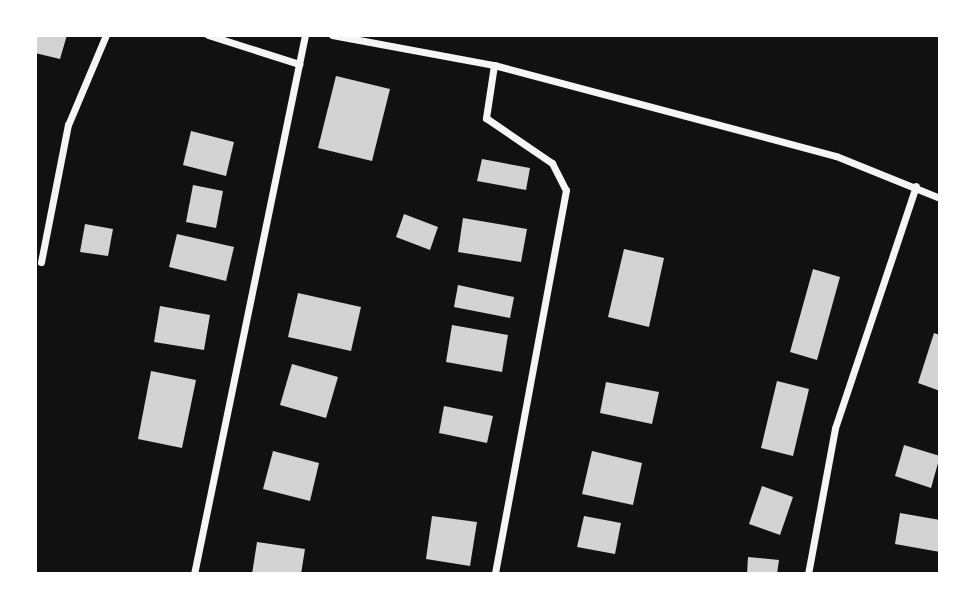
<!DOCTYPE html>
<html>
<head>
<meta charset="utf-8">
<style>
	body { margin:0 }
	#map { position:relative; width:975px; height:609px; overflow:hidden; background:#111; font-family:"Exo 2",sans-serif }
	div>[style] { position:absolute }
	.building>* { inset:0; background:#d3d3d3 }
	.minor>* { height:7px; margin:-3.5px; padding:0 3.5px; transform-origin:3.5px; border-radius:3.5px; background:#f5f5f5 }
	span { translate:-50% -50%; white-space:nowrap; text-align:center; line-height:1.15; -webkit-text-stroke:6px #fff; paint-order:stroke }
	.frame { position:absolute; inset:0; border:37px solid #fff; pointer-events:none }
</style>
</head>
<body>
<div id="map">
	<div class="building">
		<i style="clip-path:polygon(35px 35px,67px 35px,60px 59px,35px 53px)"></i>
		<i style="clip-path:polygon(336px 76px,390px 89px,372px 161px,318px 148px)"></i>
		<i style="clip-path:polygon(191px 131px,234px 142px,226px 176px,183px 165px)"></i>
		<i style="clip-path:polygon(482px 159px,530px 168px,526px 190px,477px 181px)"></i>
		<i style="clip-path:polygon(193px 185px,223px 191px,216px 228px,186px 222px)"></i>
		<i style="clip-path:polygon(404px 214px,438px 227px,430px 250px,396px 237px)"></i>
		<i style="clip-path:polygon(463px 218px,527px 229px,521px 262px,458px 252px)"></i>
		<i style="clip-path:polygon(85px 224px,113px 229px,108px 256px,80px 252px)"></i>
		<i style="clip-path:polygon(177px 234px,234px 247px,226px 281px,169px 267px)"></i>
		<i style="clip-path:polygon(624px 249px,664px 258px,649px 327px,608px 317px)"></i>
		<i style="clip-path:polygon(813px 269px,840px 277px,817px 360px,790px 352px)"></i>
		<i style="clip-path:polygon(458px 285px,514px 297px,510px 318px,454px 307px)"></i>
		<i style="clip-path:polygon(298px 293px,361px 307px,351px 351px,288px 337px)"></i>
		<i style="clip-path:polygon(160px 306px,210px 315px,204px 350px,154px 342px)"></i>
		<i style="clip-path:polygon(452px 325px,508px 335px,502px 372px,446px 362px)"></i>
		<i style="clip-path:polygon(934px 333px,940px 335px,940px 391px,918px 383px)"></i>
		<i style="clip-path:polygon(292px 364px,338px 377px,326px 418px,280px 405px)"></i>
		<i style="clip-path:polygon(151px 371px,196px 380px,182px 448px,138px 439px)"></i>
		<i style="clip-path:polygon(777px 381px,809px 389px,793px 456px,761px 448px)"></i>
		<i style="clip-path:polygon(606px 382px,659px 392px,652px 424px,600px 413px)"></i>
		<i style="clip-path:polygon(444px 406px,493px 416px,487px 443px,439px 433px)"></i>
		<i style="clip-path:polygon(904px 445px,940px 456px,931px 488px,895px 476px)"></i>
		<i style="clip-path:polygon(273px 451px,319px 463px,310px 501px,263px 489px)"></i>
		<i style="clip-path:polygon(592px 451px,642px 463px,633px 505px,582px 494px)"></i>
		<i style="clip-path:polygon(762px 486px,793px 497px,780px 535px,749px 524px)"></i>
		<i style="clip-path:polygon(900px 513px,940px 520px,940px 552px,895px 544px)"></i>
		<i style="clip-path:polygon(432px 516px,477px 522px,470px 566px,426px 559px)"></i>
		<i style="clip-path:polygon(584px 516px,621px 523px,615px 554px,577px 547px)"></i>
		<i style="clip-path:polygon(257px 542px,305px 549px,301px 574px,252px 574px)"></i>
		<i style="clip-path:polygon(748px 557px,779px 560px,777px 574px,747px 574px)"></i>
	</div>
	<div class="minor">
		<i style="left:208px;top:35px;width:96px;rotate:17.7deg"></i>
		<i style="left:332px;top:35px;width:165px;rotate:10.5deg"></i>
		<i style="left:494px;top:65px;width:354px;rotate:14.9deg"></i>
		<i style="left:836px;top:156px;width:112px;rotate:22deg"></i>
		<i style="left:494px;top:65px;width:54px;rotate:98.6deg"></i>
		<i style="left:486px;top:118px;width:80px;rotate:34.3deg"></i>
		<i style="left:552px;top:163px;width:30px;rotate:63deg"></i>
		<i style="left:566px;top:190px;width:391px;rotate:100.5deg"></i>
		<i style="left:41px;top:262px;width:140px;rotate:-78.9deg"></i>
		<i style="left:68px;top:125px;width:98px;rotate:-67.1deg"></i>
		<i style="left:194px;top:574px;width:550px;rotate:-78.36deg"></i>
		<i style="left:808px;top:574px;width:148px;rotate:-79.5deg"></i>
		<i style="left:835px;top:428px;width:255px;rotate:-71.5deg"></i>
	</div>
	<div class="frame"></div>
</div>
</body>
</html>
